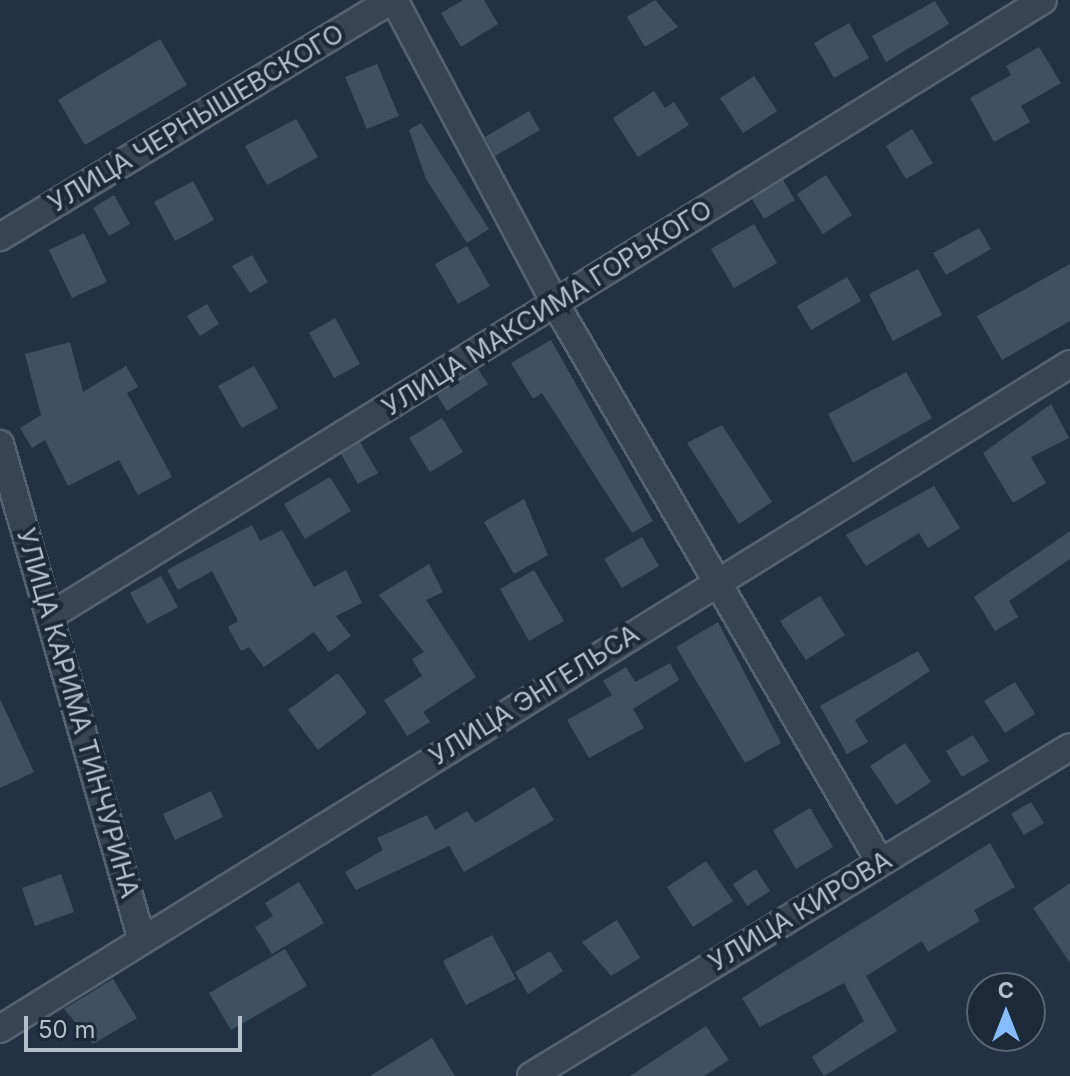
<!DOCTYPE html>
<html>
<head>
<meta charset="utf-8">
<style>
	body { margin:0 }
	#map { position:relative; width:1070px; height:1076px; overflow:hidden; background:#233242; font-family:Inter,sans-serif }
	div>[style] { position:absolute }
	.building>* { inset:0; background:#3f5161 }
	.roads { filter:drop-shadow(2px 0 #55626f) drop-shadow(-2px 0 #55626f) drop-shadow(0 2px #55626f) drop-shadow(0 -2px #55626f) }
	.minor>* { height:26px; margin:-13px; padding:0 13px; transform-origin:13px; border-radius:13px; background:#374451 }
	span { translate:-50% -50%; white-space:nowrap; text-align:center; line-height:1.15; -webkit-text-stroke:8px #1c2937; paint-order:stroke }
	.street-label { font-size:26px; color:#b4bfcc }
	.north { position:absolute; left:966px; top:972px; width:80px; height:80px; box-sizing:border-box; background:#1c2937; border:2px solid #596573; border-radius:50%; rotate:0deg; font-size:22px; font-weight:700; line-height:32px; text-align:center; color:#b4bfcc }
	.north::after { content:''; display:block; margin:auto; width:28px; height:36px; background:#86bdff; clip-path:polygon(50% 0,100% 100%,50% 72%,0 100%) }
	.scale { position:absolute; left:24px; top:1016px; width:218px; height:36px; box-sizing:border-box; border:4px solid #b4bfcc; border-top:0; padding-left:10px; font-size:24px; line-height:28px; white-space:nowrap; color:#b4bfcc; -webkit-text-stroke:6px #1c2937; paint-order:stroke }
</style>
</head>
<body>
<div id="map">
	<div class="building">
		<i style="clip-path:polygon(463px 0,484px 0,498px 24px,461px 47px,441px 13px)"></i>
		<i style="clip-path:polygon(655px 0,678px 27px,645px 47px,627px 17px)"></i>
		<i style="clip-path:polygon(935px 1px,949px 24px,886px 62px,872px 36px)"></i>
		<i style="clip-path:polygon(849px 23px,869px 58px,834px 78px,814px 43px)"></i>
		<i style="clip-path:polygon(160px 39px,187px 85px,85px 145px,58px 100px)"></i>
		<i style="clip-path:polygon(1039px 47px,1061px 83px,1021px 106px,1030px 122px,994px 142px,970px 98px,1011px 75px,1006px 66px)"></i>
		<i style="clip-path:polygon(377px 64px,399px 116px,367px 129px,345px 77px)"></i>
		<i style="clip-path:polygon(754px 76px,777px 111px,743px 133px,720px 98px)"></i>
		<i style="clip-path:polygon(654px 91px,665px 108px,674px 102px,689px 125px,638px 157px,613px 118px)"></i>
		<i style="clip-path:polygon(529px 111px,540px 130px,495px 156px,485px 137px)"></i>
		<i style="clip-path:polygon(296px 119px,318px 157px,267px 185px,245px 146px)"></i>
		<i style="clip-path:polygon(421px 123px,489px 229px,467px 243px,426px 179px,409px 130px)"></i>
		<i style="clip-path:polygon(912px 129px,933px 163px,906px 179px,886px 146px)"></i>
		<i style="clip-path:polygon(826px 175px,852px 215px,823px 234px,797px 194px)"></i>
		<i style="clip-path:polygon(783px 180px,795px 200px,764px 219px,752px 199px)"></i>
		<i style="clip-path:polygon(193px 181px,214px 220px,175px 241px,154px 202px)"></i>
		<i style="clip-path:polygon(114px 195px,130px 224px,109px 236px,93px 208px)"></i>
		<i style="clip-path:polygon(754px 224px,777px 263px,734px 288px,711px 249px)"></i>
		<i style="clip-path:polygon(979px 228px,991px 249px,946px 275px,933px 253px)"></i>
		<i style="clip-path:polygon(84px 233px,107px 282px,72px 298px,49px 250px)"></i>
		<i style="clip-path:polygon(467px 246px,490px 286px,458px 304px,435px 264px)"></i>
		<i style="clip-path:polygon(252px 255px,268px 282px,250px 293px,232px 266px)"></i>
		<i style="clip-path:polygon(1070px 264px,1070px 321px,1002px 360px,977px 316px)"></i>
		<i style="clip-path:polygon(918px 269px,942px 315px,893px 341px,869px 294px)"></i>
		<i style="clip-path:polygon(847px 277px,861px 301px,811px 330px,797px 306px)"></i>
		<i style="clip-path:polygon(207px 304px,219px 324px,200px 336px,187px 316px)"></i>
		<i style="clip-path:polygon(335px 318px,360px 364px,334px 378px,309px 333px)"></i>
		<i style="clip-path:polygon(551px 340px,653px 521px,632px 533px,542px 393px,533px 399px,511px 363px)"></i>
		<i style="clip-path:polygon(70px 342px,83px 392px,126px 366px,138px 387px,127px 393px,172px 477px,138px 495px,119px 460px,68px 486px,45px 440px,32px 448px,20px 428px,41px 415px,25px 354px)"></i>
		<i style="clip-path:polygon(254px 366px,278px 408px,242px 428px,218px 386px)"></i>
		<i style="clip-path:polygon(478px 369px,488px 384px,447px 411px,437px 395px)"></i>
		<i style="clip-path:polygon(906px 372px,932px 418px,853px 463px,828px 414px)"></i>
		<i style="clip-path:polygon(1051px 404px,1069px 438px,1031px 457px,1046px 483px,1013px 503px,983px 453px)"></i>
		<i style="clip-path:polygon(442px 418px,463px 452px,430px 472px,409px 438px)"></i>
		<i style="clip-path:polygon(722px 425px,772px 502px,739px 524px,687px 443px)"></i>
		<i style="clip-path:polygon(360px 442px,378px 473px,358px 484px,341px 454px)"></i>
		<i style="clip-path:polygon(330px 477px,351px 511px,305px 539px,284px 504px)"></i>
		<i style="clip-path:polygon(934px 486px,960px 528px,928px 548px,919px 533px,866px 566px,846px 535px)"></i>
		<i style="clip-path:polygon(524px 499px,548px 555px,514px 574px,484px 522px)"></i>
		<i style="clip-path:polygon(252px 525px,260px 541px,282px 530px,314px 587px,346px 570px,362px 603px,336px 616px,351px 636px,329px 652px,314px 632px,264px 667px,249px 647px,241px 651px,228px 627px,238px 621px,212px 571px,178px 590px,167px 570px)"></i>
		<i style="clip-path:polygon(1070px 531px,1070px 559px,1009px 601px,1018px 617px,995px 631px,974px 597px)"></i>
		<i style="clip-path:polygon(642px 537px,659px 566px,622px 588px,604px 559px)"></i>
		<i style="clip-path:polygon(429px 564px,443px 592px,426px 600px,476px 677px,423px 712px,430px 722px,407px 736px,384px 700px,422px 676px,412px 659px,424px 652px,379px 595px)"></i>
		<i style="clip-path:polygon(534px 570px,564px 621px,529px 641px,500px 589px)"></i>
		<i style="clip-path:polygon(161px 576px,178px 607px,147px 624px,130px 593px)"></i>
		<i style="clip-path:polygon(820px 596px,845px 635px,806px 660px,780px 621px)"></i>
		<i style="clip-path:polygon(718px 622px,781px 743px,745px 763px,676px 647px)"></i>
		<i style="clip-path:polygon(918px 651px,930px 671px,855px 720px,868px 742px,847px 754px,820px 706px)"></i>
		<i style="clip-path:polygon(670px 663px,679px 680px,633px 709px,644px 728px,589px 758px,567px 720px,612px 695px,603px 681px,626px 667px,635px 682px)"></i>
		<i style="clip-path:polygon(338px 673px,367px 713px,318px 750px,288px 710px)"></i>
		<i style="clip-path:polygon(1015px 682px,1035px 714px,1005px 733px,984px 701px)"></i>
		<i style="clip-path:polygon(0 699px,34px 772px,0 788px)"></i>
		<i style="clip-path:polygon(973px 735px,989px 761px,962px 777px,946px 751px)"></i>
		<i style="clip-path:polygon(905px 743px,931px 782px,896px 805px,870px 766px)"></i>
		<i style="clip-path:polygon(534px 787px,554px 820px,464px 872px,449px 846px,356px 890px,345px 872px,383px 850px,377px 838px,427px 815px,435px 830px,467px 811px,475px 823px)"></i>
		<i style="clip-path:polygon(211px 791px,223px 817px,175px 840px,163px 814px)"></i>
		<i style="clip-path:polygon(1031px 802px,1044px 823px,1024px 835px,1011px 814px)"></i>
		<i style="clip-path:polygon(810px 808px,833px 847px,796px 869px,773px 830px)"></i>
		<i style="clip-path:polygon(990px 843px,1015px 887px,974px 910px,980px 921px,928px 952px,922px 941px,866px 976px,897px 1031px,824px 1076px,812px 1057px,864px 1021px,844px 983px,760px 1027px,742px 998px)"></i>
		<i style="clip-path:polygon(706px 861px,733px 901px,693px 927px,667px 887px)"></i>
		<i style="clip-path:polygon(756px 869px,770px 891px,747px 906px,733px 884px)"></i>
		<i style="clip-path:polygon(61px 874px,74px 912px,35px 926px,22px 888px)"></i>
		<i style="clip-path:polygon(299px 882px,324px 923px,272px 954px,255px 927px,273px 916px,265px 903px)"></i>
		<i style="clip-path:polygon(1070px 883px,1070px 963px,1033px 908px)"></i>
		<i style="clip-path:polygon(617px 920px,640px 958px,611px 976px,582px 942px)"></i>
		<i style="clip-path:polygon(492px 935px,516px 979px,466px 1005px,443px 961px)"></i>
		<i style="clip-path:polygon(285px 949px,307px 986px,231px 1030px,209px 993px)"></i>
		<i style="clip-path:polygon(550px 951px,563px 971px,528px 994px,515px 972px)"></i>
		<i style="clip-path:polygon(113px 979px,137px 1018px,93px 1044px,64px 1009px)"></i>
		<i style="clip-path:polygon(706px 1026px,729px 1060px,704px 1076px,630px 1076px)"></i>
		<i style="clip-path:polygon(432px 1038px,455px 1076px,370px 1076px,422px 1044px)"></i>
	</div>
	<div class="roads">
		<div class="minor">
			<i style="left:394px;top:0;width:343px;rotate:62deg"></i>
			<i style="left:555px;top:303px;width:647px;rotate:59.83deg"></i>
			<i style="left:0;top:237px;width:458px;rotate:-31.2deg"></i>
			<i style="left:0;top:444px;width:513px;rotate:74.04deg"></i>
			<i style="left:52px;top:615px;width:1166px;rotate:-31.82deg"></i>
			<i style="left:0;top:1029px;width:1260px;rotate:-31.86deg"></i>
			<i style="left:531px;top:1076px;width:631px;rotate:-31.4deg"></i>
		</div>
	</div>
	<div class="street-label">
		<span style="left:196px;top:118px;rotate:-31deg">УЛИЦА ЧЕРНЫШЕВСКОГО</span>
		<span style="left:547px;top:308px;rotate:-32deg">УЛИЦА МАКСИМА ГОРЬКОГО</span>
		<span style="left:534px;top:695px;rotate:-32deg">УЛИЦА ЭНГЕЛЬСА</span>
		<span style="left:78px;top:713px;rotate:74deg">УЛИЦА КАРИМА ТИНЧУРИНА</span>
		<span style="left:800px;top:911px;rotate:-31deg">УЛИЦА КИРОВА</span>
	</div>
	<div class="north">С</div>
	<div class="scale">50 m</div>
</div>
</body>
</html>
